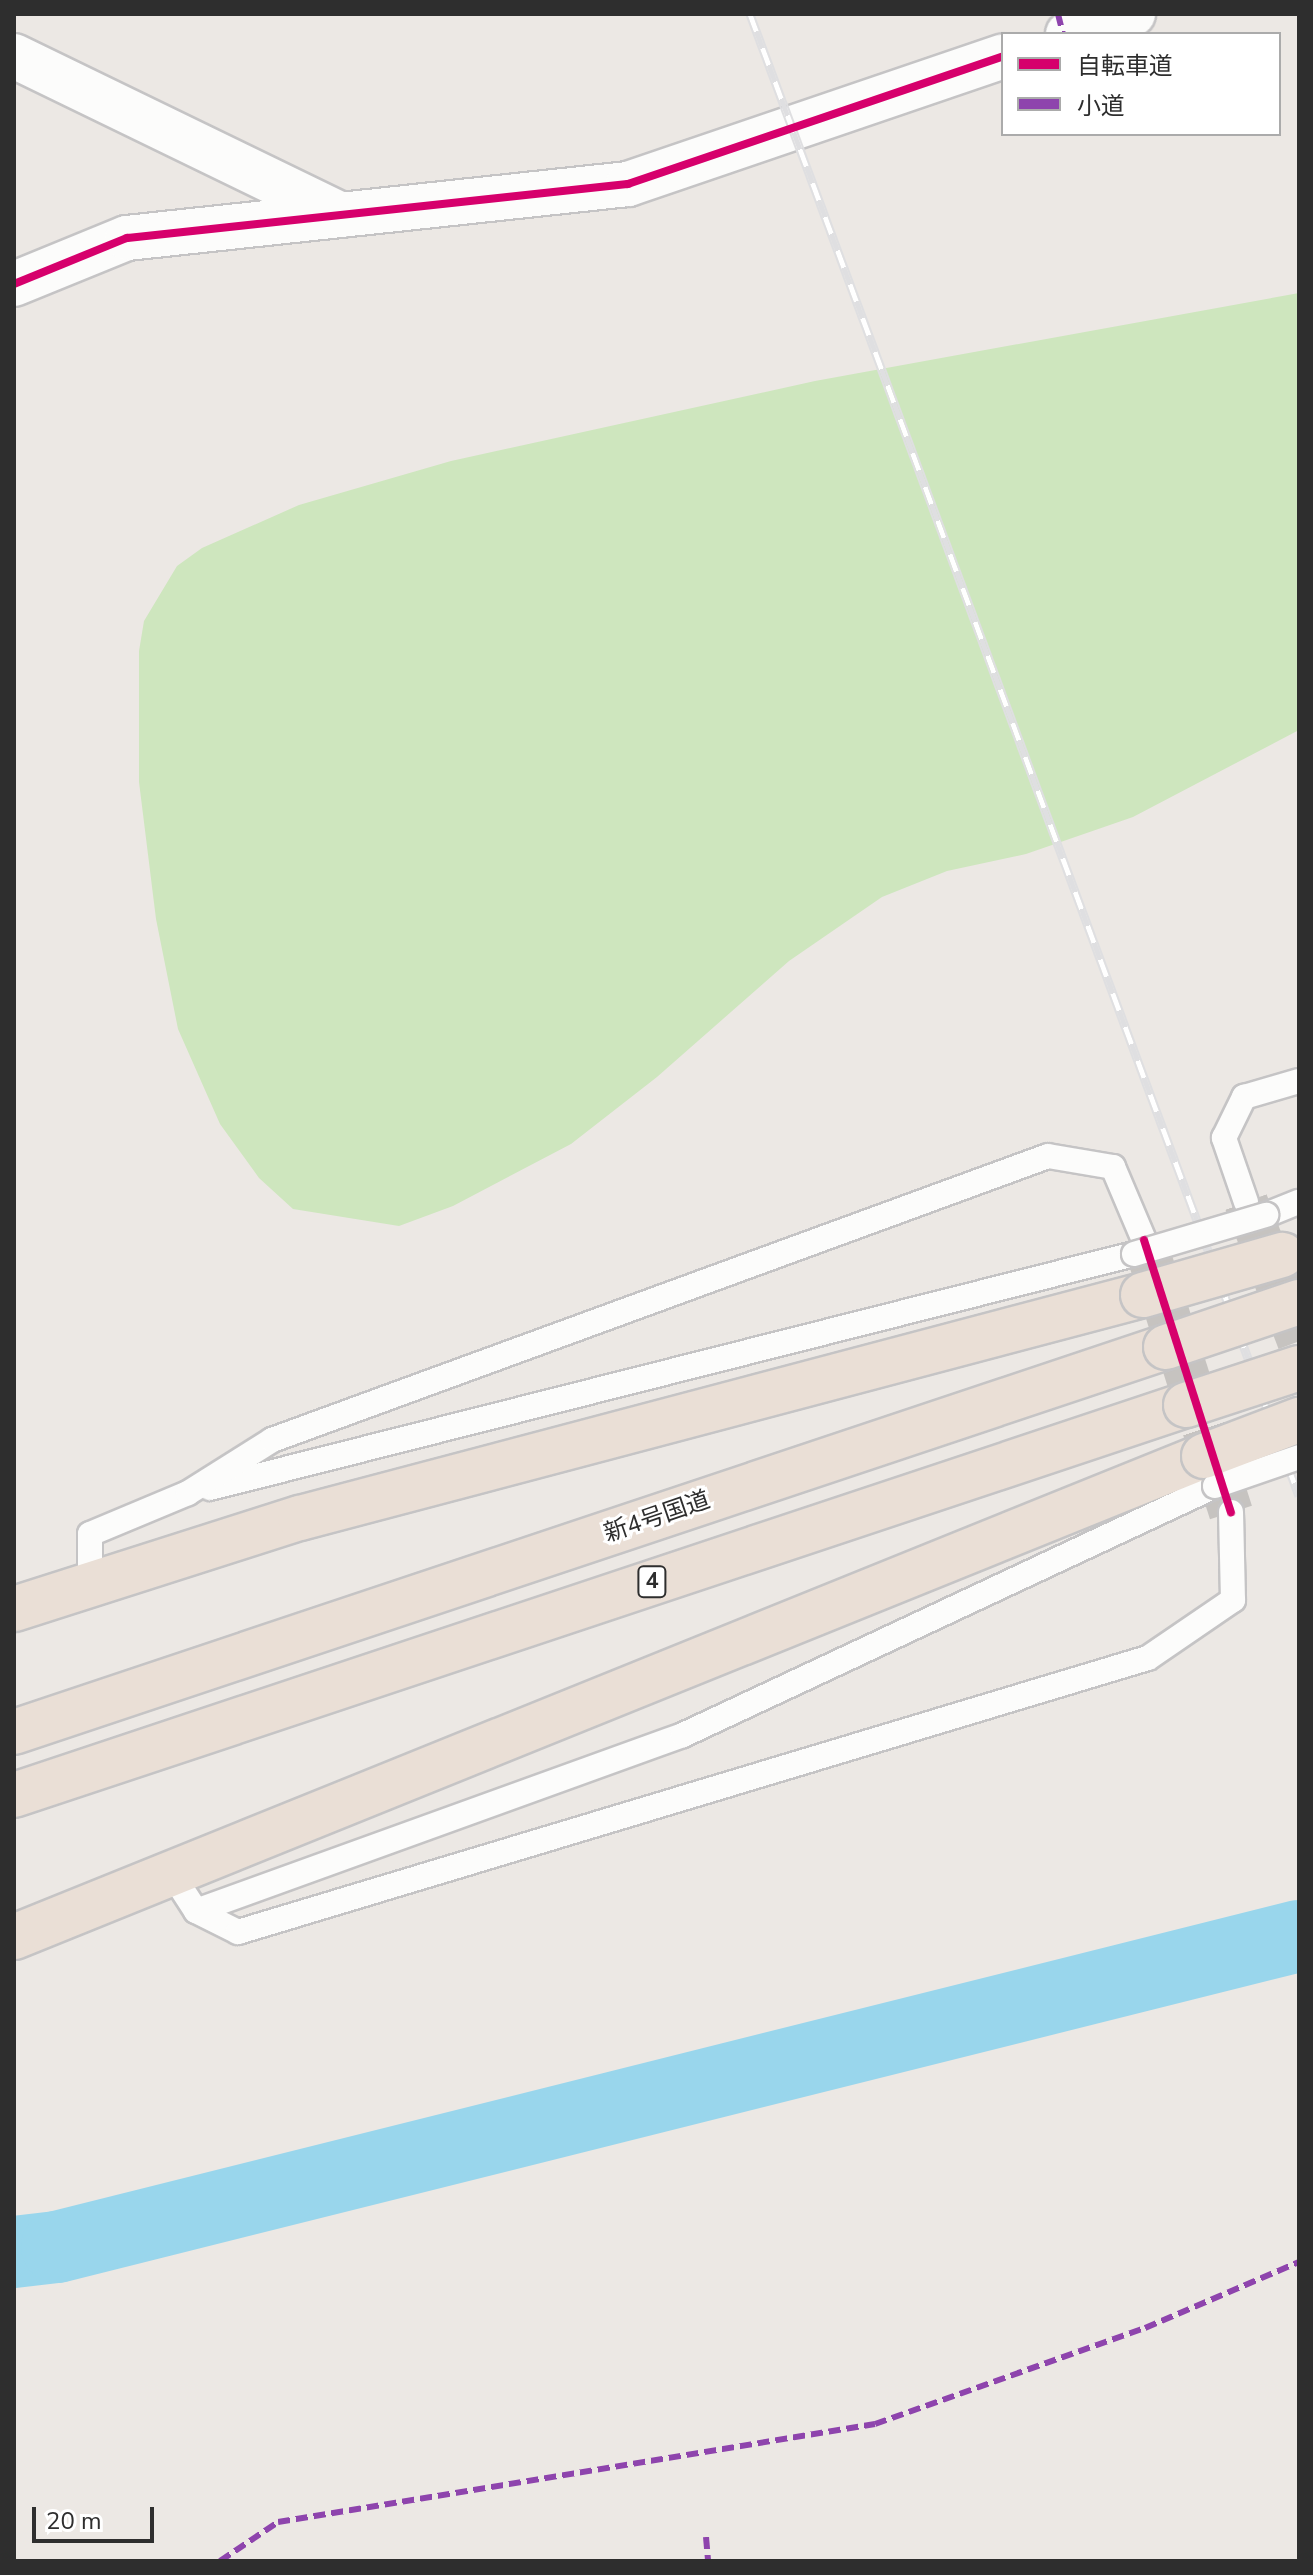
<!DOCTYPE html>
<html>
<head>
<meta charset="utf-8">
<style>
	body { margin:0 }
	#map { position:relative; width:1313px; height:2575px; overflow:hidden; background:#ece8e4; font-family:"Nunito Sans","Noto Sans JP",sans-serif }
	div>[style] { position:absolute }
	.green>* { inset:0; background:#cee6be }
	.river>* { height:72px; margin:-36px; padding:0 36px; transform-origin:36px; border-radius:36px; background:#99d6ec }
	.street-tunnel>* { height:44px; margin-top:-22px; transform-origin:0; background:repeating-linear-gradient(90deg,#c6c3c0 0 44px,transparent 0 66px) }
	.roads { filter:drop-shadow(2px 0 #c5c4c5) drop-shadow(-2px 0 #c5c4c5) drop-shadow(0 2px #c5c4c5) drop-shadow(0 -2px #c5c4c5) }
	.lane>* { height:24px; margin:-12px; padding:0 12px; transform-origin:12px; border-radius:12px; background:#fcfcfb }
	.street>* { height:44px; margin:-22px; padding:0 22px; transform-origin:22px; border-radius:22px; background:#fcfcfb }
	.highway>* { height:44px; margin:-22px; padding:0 22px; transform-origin:22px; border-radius:22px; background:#eadfd6 }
	.rail>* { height:9px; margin-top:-4.5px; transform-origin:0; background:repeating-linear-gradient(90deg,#fff 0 18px,#dfdfe1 0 36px); box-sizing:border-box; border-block:2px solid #dfdfe1 }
	.bridges { filter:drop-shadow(2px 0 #c5c4c5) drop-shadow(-2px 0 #c5c4c5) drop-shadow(0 2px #c5c4c5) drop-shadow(0 -2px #c5c4c5) }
	.lane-bridge>* { height:24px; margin:-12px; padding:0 12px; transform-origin:12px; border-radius:12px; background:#fcfcfb }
	.highway-bridge>* { height:44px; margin:-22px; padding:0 22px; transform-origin:22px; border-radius:22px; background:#eadfd6 }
	.quiet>* { height:6px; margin-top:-3px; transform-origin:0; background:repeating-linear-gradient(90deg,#8e44ad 0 12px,transparent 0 18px) }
	.cycleway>* { height:8px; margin:-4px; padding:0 4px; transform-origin:4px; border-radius:4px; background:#d6006c }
	span { translate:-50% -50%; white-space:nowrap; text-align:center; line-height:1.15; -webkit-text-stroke:6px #fff; paint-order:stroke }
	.shield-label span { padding:2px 6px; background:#fff; border:2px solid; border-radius:6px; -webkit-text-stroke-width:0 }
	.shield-label { font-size:22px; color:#2e2e2e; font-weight:700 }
	.street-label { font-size:24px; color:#2e2e2e }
	.frame { position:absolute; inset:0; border:16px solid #2e2e2e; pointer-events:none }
	.legend { position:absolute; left:1001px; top:32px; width:280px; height:104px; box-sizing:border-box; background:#fff; border:2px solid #ababab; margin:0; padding:10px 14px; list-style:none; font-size:24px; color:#2e2e2e }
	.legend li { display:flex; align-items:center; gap:16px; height:40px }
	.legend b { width:40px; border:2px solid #ababab }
	.scale { position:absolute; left:32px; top:2507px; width:122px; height:36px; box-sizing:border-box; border:4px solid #2e2e2e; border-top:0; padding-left:10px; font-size:24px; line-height:28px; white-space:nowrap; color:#2e2e2e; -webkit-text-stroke:6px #fff; paint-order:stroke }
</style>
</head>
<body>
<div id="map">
	<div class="green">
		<i style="clip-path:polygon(1299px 293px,1299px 730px,1133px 817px,1026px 854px,947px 871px,882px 897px,789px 961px,657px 1077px,571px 1144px,453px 1206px,399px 1226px,293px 1209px,259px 1178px,220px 1124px,178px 1029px,156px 919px,139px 782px,139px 651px,144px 621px,177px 566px,202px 548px,299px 505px,451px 461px,815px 381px)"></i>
	</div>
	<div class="river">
		<i style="left:14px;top:2252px;width:43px;rotate:-6.6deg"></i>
		<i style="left:57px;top:2247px;width:1280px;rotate:-14.06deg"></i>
	</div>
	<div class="street-tunnel">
		<i style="left:1246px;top:1202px;width:149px;rotate:69.1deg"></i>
		<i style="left:1144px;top:1240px;width:286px;rotate:72.3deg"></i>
	</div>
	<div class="roads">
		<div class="lane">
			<i style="left:1246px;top:1202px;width:68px;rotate:-109deg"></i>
			<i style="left:1224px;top:1138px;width:46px;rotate:-64deg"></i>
			<i style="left:1244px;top:1097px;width:57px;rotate:-16.2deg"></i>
			<i style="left:1266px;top:1215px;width:35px;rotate:-22deg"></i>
			<i style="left:210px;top:1488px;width:953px;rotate:-14.21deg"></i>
			<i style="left:90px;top:1585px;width:51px;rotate:-90deg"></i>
			<i style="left:90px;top:1534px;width:106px;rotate:-22.7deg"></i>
			<i style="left:188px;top:1493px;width:99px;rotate:-32.2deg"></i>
			<i style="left:272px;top:1440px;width:826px;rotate:-20.1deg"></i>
			<i style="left:1048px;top:1156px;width:66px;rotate:9.6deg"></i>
			<i style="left:1113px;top:1167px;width:79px;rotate:67deg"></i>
			<i style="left:172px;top:1874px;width:44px;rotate:57deg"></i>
			<i style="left:196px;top:1911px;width:518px;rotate:-19.87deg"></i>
			<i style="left:683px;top:1735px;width:587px;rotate:-25.08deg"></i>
			<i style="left:196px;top:1911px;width:47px;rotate:26.6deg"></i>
			<i style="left:238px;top:1932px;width:950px;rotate:-16.76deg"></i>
			<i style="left:1148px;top:1658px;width:103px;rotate:-34.3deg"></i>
			<i style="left:1233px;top:1600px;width:88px;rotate:-91.3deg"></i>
		</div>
		<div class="street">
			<i style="left:1068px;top:34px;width:68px;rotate:-17.1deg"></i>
			<i style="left:14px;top:56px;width:364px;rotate:25.9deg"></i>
			<i style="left:14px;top:284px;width:122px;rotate:-22.2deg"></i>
			<i style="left:127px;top:238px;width:504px;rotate:-6.15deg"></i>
			<i style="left:628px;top:184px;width:396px;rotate:-18.8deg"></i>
		</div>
		<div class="highway">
			<i style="left:14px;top:1609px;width:300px;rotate:-17.7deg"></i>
			<i style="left:300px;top:1518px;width:872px;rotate:-14.82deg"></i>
			<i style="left:14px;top:1732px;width:1215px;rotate:-18.48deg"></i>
			<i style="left:14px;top:1795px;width:1235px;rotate:-18.41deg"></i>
			<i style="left:14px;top:1937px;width:1284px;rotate:-22.01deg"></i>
		</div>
	</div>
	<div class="rail">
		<i style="left:750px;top:14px;width:1580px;rotate:69.67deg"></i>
	</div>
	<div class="bridges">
		<div class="lane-bridge">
			<i style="left:1134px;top:1254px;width:138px;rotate:-16.5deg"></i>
			<i style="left:1215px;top:1486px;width:89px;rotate:-19deg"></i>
		</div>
		<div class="highway-bridge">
			<i style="left:1143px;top:1295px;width:145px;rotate:-16.1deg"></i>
			<i style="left:1166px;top:1347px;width:140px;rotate:-18.7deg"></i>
			<i style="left:1186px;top:1405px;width:119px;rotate:-18.1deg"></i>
			<i style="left:1204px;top:1456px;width:102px;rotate:-20.8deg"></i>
		</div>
	</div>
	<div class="quiet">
		<i style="left:1058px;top:14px;width:21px;rotate:76deg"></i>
		<i style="left:706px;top:2537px;width:24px;rotate:85deg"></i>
		<i style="left:220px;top:2561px;width:70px;rotate:-33.9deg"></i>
		<i style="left:278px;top:2522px;width:605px;rotate:-9.32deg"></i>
		<i style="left:875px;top:2424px;width:287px;rotate:-19.6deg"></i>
		<i style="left:1145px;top:2328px;width:168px;rotate:-23.2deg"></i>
	</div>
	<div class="cycleway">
		<i style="left:14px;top:284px;width:122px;rotate:-22.2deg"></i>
		<i style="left:127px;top:238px;width:504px;rotate:-6.15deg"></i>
		<i style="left:628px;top:184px;width:396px;rotate:-18.8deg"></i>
		<i style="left:1144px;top:1240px;width:286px;rotate:72.3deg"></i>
	</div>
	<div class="shield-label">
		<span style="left:652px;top:1582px">4</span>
	</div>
	<div class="street-label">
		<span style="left:657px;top:1517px;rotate:-19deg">新4号国道</span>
	</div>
	<div class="frame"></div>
	<ul class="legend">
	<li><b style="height:10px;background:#d6006c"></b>自転車道</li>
	<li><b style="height:10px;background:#8e44ad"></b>小道</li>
	</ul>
	<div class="scale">20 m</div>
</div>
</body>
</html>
